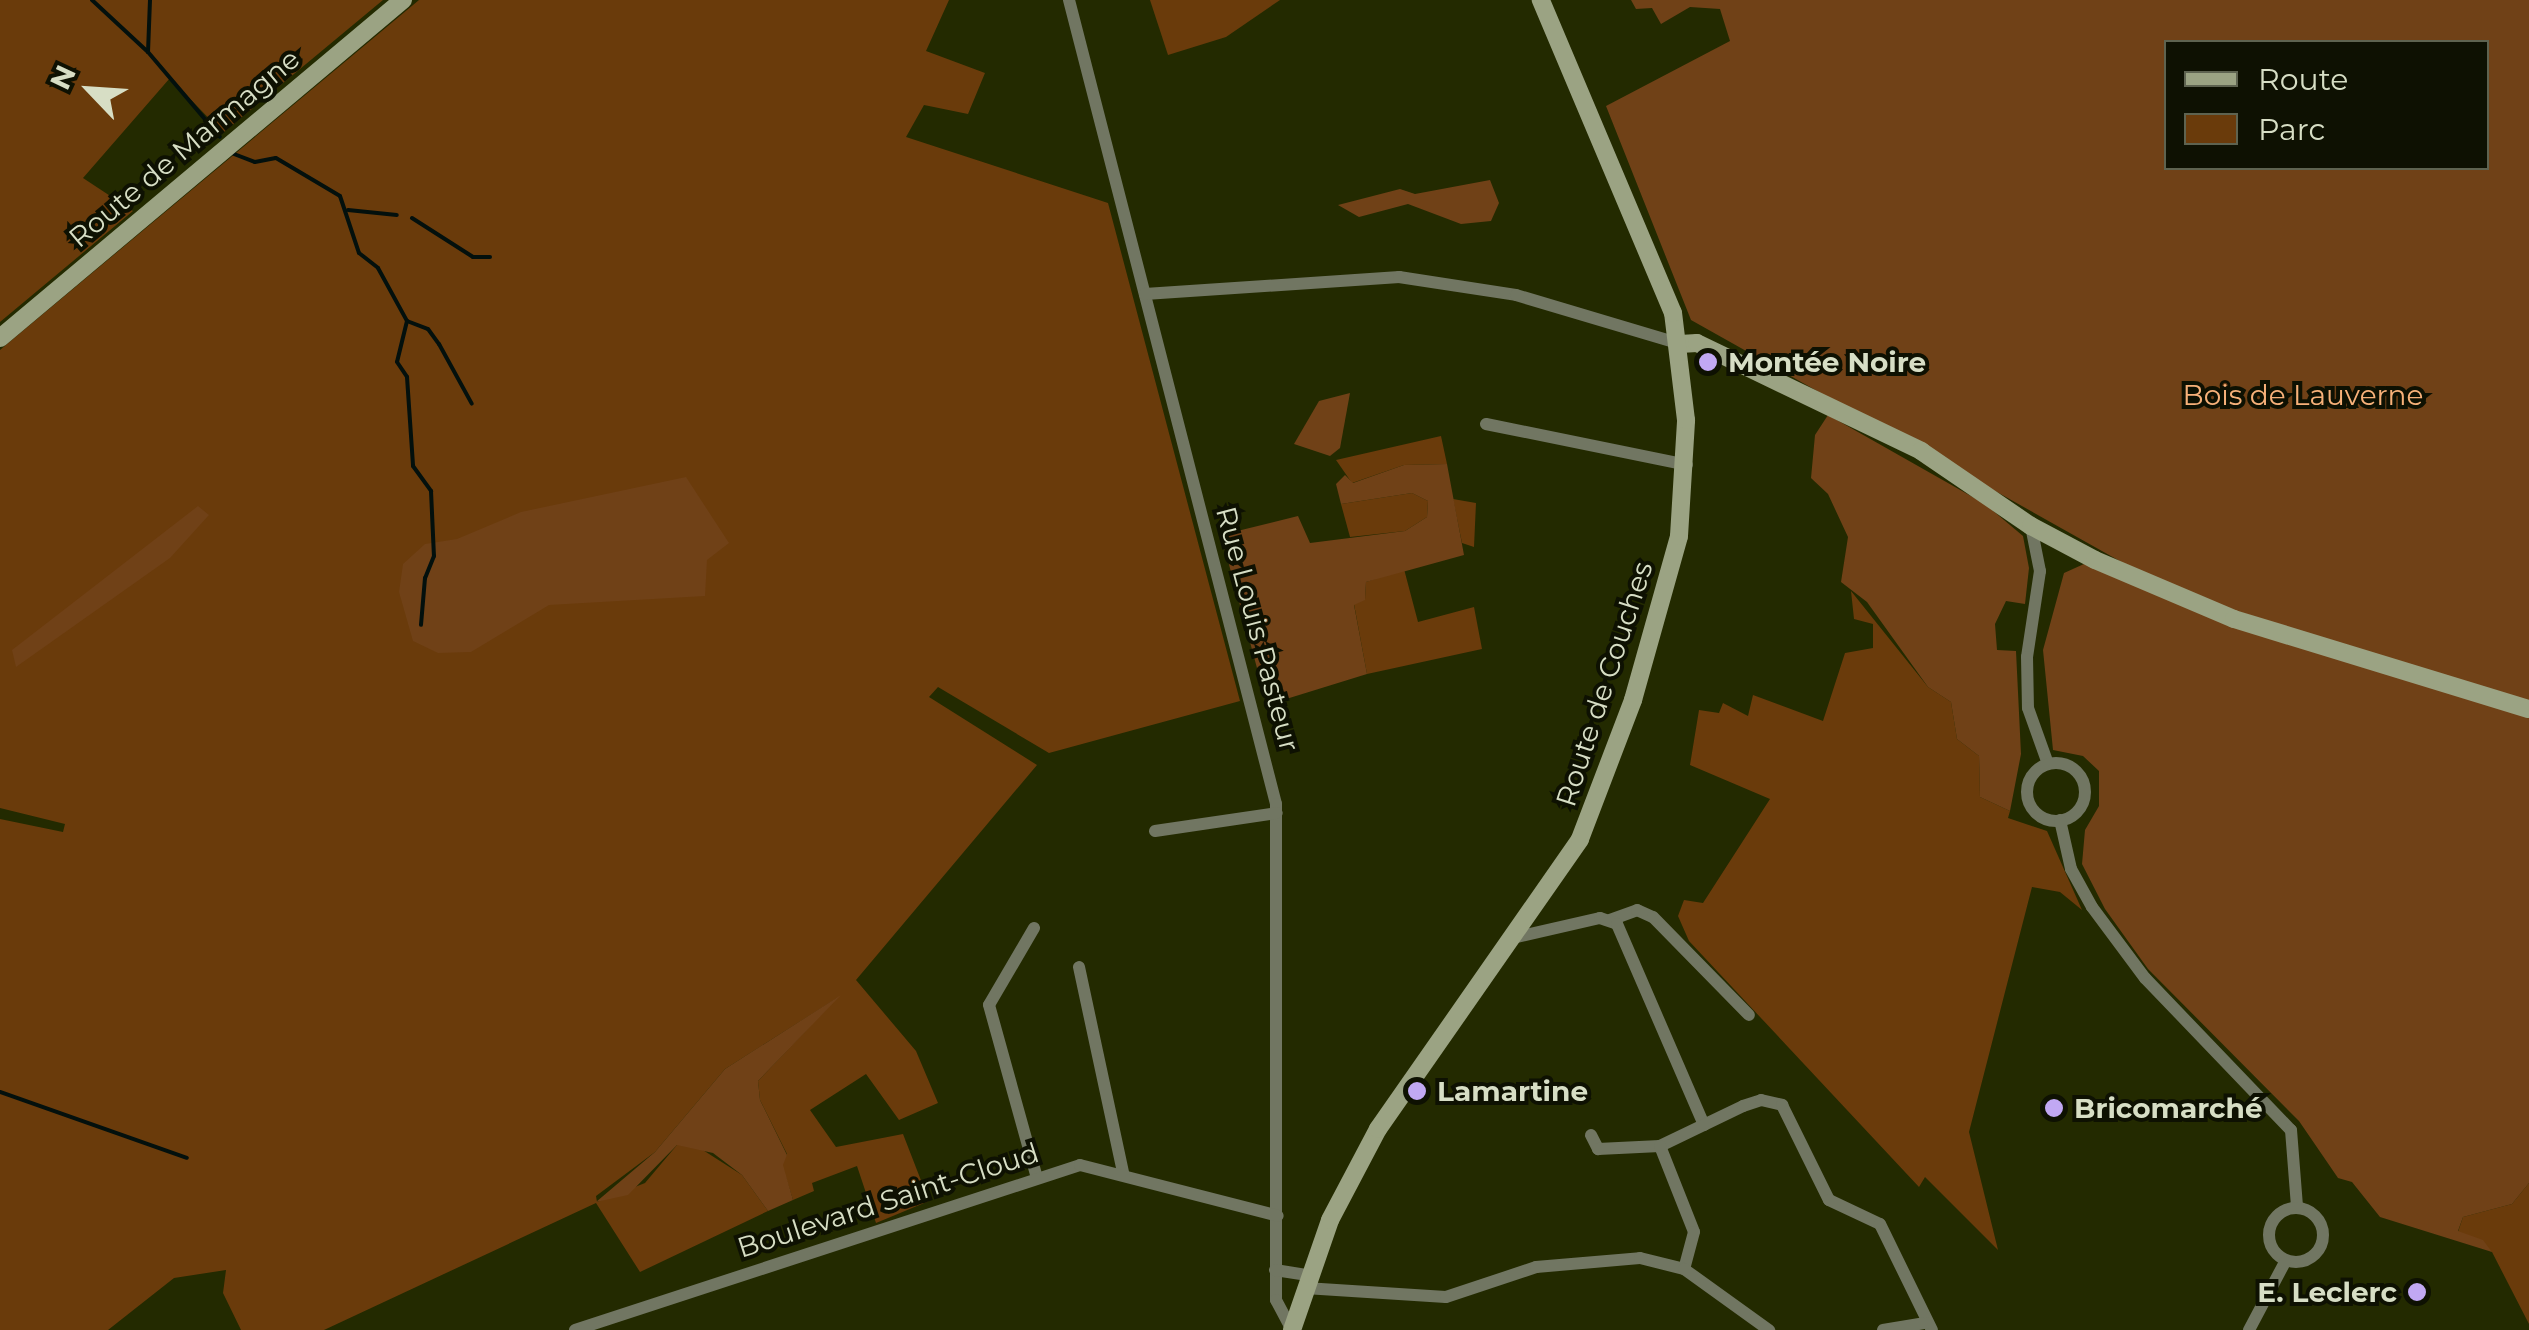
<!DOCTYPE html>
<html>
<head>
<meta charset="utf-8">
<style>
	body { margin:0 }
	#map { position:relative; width:2529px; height:1330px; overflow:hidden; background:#232a00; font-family:Montserrat,sans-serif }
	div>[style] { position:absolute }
	.green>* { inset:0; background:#6a3b0b }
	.forest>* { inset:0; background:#704117 }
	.stream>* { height:4px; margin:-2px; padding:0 2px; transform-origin:2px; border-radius:2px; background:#03100d }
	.street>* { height:12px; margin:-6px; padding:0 6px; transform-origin:6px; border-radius:6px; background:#717662 }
	.street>.ring { margin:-6px; padding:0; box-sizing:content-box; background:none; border:12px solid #717662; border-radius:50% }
	.secondary>* { height:18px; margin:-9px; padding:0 9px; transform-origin:9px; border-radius:9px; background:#9ba383 }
	.dots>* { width:28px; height:28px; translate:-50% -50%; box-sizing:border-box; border:5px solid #0e1102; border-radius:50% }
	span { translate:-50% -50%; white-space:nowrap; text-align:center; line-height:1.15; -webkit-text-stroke:8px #0e1102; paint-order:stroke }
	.street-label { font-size:28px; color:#d7dec5 }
	.poi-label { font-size:28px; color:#d7dec5; font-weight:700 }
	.left { translate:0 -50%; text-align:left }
	.right { translate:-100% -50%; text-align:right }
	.park-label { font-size:28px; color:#f7b179 }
	.legend { position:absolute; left:2164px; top:40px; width:325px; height:130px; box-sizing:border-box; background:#0e1102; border:2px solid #5e6350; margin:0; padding:12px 18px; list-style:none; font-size:30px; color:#d7dec5 }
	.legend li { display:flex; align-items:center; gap:20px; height:50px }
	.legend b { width:50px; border:2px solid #5e6350 }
	.north { position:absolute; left:40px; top:40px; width:100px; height:100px; -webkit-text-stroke:8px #0e1102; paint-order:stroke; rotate:295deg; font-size:28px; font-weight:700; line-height:40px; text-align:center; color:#d7dec5 }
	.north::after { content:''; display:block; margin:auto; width:35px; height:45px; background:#d7dec5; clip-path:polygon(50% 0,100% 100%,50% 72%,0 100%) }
</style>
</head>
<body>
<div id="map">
	<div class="green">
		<i style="clip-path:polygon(0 0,383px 0,223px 133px,170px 78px,83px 178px,133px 211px,0 322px)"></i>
		<i style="clip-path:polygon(419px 0,949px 0,926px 51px,985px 73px,968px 114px,924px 105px,906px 137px,1108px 203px,1240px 701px,1049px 753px,938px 687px,929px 697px,1037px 765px,856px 980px,916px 1051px,938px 1103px,899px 1120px,866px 1074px,810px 1110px,836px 1147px,903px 1134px,929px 1201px,876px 1223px,857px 1166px,812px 1183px,814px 1191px,793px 1200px,782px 1165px,787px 1154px,760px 1100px,758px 1081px,837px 998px,725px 1069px,655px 1152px,596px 1196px,597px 1202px,645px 1183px,677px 1145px,695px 1145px,742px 1175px,768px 1211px,640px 1272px,596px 1203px,324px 1330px,241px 1330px,223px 1293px,226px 1270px,174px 1278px,108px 1330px,0 1330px,0 819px,63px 832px,65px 824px,0 808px,0 350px)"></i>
		<i style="clip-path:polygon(1150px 0,1280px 0,1226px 37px,1168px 55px)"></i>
		<i style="clip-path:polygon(1441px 436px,1447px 464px,1404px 465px,1352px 483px,1336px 460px)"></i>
		<i style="clip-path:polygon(1412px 493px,1428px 501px,1427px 517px,1405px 531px,1350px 537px,1341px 504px)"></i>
		<i style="clip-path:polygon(1453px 499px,1476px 503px,1474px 547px,1462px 543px)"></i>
		<i style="clip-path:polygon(1404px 569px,1418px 622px,1474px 607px,1482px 649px,1367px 674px,1354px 604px,1365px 599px,1366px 582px)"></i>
		<i style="clip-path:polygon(1851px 591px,1928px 687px,1951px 702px,1957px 739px,1979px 756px,1980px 797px,2010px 811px,2008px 818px,2047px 831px,2082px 910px,2060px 892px,2032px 887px,1969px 1132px,1998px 1250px,1925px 1177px,1919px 1187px,1689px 941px,1678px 916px,1684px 900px,1703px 903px,1770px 799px,1690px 765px,1699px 710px,1719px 713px,1723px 703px,1748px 716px,1753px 695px,1823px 721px,1845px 653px,1873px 648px,1873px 624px,1854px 619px)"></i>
		<i style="clip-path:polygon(2529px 1183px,2529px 1324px,2492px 1252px,2458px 1232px,2463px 1217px,2512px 1204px)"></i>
	</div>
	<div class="forest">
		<i style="clip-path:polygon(evenodd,1631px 0,2529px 0,2529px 702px,2233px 610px,2134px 569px,1691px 320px,1606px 106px,1730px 41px,1720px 9px,1690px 7px,1661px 24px,1652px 8px,1636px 9px,1631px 0,2166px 42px,2486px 42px,2486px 168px,2166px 168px,2166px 42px)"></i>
		<i style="clip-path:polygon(1490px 180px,1499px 203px,1491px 221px,1461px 224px,1408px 204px,1359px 217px,1338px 205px,1400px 189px,1415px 194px)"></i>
		<i style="clip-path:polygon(1350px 393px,1340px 448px,1330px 456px,1294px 444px,1319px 401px)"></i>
		<i style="clip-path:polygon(1828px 415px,1985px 504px,2023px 536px,2029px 568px,2025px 604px,2006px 601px,1995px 624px,1997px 650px,2016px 651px,2021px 754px,2010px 811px,1980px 797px,1979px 756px,1957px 739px,1951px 702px,1928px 687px,1867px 602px,1841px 582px,1848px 537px,1828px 494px,1811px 478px,1815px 435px)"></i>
		<i style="clip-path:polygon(1447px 464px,1464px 555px,1366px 582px,1365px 600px,1354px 605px,1367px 674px,1267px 705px,1221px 535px,1298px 516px,1310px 543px,1405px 531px,1427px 517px,1428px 501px,1412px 493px,1341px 504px,1336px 484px,1345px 475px,1353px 483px,1404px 465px)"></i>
		<i style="clip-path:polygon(686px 477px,729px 543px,707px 560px,705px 596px,549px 605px,471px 652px,438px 653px,413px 641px,399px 592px,403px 564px,425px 544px,457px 539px,521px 512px)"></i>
		<i style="clip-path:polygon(198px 506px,209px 515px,170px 558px,16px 667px,12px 650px)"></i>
		<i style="clip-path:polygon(2084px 564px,2529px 717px,2529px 1183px,2512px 1204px,2463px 1217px,2458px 1231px,2483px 1240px,2492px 1252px,2380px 1217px,2352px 1182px,2338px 1178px,2299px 1121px,2148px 969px,2105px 909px,2082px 864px,2085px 830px,2099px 806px,2099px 771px,2083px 756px,2053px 750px,2043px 650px,2064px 573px)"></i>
		<i style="clip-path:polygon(841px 995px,758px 1081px,760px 1100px,787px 1155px,783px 1165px,793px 1200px,768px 1211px,742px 1175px,713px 1153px,677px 1145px,628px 1195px,596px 1202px,655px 1152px,725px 1069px)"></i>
	</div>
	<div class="stream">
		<i style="left:92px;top:0;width:76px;rotate:42.9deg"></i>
		<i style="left:150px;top:0;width:52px;rotate:92.2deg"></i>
		<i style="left:148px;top:52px;width:111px;rotate:49.7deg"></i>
		<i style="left:234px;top:154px;width:22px;rotate:21deg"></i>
		<i style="left:255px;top:162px;width:21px;rotate:-11deg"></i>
		<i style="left:276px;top:158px;width:74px;rotate:30.7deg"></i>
		<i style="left:340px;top:196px;width:60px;rotate:71.6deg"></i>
		<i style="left:359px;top:253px;width:24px;rotate:38deg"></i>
		<i style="left:378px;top:268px;width:60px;rotate:61.3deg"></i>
		<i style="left:407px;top:321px;width:22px;rotate:21deg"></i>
		<i style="left:428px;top:329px;width:19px;rotate:54deg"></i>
		<i style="left:439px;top:344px;width:68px;rotate:61.2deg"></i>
		<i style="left:348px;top:210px;width:49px;rotate:5.8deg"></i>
		<i style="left:412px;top:218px;width:72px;rotate:32.6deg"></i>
		<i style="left:473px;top:257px;width:17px"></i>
		<i style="left:407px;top:321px;width:42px;rotate:103.7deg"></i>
		<i style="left:397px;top:362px;width:18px;rotate:56deg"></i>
		<i style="left:407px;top:377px;width:89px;rotate:86.1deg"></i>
		<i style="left:413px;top:466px;width:31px;rotate:54deg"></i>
		<i style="left:431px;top:491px;width:65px;rotate:87.4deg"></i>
		<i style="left:434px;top:556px;width:24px;rotate:112deg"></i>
		<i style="left:425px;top:578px;width:47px;rotate:94.9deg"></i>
		<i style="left:0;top:1092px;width:198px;rotate:19.4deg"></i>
	</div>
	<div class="street">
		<i style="left:1069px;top:0;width:830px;rotate:75.56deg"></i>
		<i style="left:1276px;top:804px;width:496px;rotate:90deg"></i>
		<i style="left:1276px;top:1300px;width:34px;rotate:62deg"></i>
		<i style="left:1145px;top:294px;width:255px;rotate:-3.8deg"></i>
		<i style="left:1399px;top:277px;width:118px;rotate:8.7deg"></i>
		<i style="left:1516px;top:295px;width:171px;rotate:16.6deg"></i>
		<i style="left:1486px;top:424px;width:205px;rotate:11.5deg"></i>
		<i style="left:2031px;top:526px;width:46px;rotate:78.7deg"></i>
		<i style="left:2040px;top:571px;width:87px;rotate:98.6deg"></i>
		<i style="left:2027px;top:657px;width:51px;rotate:88.9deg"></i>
		<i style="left:2028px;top:708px;width:59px;rotate:70.3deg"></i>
		<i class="ring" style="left:2027px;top:763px;width:46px;height:46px"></i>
		<i style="left:2060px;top:820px;width:50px;rotate:77.3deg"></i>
		<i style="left:2071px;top:869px;width:43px;rotate:61.1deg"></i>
		<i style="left:2092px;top:907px;width:89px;rotate:53.3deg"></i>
		<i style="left:2145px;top:978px;width:211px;rotate:46.2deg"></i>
		<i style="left:2291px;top:1130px;width:77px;rotate:85.5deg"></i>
		<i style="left:1155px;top:831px;width:123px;rotate:-8.4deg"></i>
		<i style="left:1610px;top:920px;width:29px;rotate:-20deg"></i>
		<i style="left:1637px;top:910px;width:17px;rotate:24deg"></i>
		<i style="left:1653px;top:917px;width:137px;rotate:45.6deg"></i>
		<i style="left:1034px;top:928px;width:89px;rotate:120.3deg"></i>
		<i style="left:989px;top:1005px;width:176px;rotate:74.5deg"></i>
		<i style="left:1517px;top:937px;width:85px;rotate:-12.9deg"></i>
		<i style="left:1600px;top:918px;width:18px;rotate:19deg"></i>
		<i style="left:1617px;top:924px;width:219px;rotate:66.6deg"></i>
		<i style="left:1079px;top:967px;width:210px;rotate:77.9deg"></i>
		<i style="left:1591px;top:1135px;width:16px;rotate:63deg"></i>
		<i style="left:1598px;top:1149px;width:62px;rotate:-2.8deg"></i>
		<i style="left:1660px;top:1146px;width:92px;rotate:-25.7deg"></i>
		<i style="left:1743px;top:1106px;width:19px;rotate:-18deg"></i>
		<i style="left:1761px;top:1100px;width:22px;rotate:13deg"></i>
		<i style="left:1782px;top:1105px;width:106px;rotate:63.7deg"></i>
		<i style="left:1829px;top:1200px;width:56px;rotate:25.2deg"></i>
		<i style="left:1880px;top:1224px;width:118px;rotate:63.9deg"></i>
		<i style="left:1660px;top:1146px;width:92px;rotate:68.4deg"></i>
		<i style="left:1694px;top:1232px;width:38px;rotate:105deg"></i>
		<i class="ring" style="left:2269px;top:1208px;width:42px;height:42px"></i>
		<i style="left:1275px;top:1270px;width:33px;rotate:9deg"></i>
		<i style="left:1305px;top:1288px;width:141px;rotate:3.7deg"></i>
		<i style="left:1446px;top:1297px;width:95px;rotate:-18.4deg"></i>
		<i style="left:1536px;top:1267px;width:104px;rotate:-4.9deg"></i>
		<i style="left:1640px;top:1258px;width:45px;rotate:14deg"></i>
		<i style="left:1684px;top:1269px;width:105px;rotate:35.7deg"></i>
		<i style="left:575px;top:1330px;width:531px;rotate:-18.09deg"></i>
		<i style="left:1080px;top:1165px;width:204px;rotate:14.4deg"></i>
		<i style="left:1883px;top:1330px;width:43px;rotate:-9.5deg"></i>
		<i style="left:2249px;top:1330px;width:77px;rotate:-62.1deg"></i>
	</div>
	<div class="secondary">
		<i style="left:0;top:338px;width:526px;rotate:-39.99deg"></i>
		<i style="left:1680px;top:344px;width:17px;rotate:-3deg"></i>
		<i style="left:1697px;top:343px;width:249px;rotate:25.7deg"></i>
		<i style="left:1921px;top:451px;width:133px;rotate:34.3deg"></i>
		<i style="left:2031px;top:526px;width:72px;rotate:28deg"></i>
		<i style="left:2095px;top:560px;width:151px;rotate:23deg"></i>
		<i style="left:2234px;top:619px;width:308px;rotate:17deg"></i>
		<i style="left:1292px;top:1330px;width:116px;rotate:-70.9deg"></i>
		<i style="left:1330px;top:1220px;width:103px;rotate:-62.2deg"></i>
		<i style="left:1378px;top:1129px;width:353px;rotate:-55.1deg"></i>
		<i style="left:1580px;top:839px;width:149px;rotate:-69.1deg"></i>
		<i style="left:1633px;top:700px;width:170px;rotate:-74.3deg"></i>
		<i style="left:1679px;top:536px;width:116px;rotate:-86.5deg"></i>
		<i style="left:1686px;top:420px;width:108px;rotate:-96.9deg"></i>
		<i style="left:1673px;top:313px;width:340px;rotate:-112.9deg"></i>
	</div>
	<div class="dots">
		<i style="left:1708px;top:362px;background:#c1a8f3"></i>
		<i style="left:1417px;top:1091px;background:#c1a8f3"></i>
		<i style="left:2054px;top:1108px;background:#c1a8f3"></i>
		<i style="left:2417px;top:1292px;background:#c1a8f3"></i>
	</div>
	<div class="street-label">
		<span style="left:184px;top:148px;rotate:-40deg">Route de Marmagne</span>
		<span style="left:1258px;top:629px;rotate:75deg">Rue Louis Pasteur</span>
		<span style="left:1604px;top:684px;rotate:-72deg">Route de Couches</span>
		<span style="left:888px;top:1200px;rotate:-18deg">Boulevard Saint-Cloud</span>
	</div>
	<div class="poi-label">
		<span class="left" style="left:1728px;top:362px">Montée Noire</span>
		<span class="left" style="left:1437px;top:1091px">Lamartine</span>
		<span class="left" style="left:2074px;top:1108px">Bricomarché</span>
		<span class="right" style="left:2397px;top:1292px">E. Leclerc</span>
	</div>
	<div class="park-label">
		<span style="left:2303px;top:395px">Bois de Lauverne</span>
	</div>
	<ul class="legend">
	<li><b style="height:12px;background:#9ba383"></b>Route</li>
	<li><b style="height:28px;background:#6a3b0b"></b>Parc</li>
	</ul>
	<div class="north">N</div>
</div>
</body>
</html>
